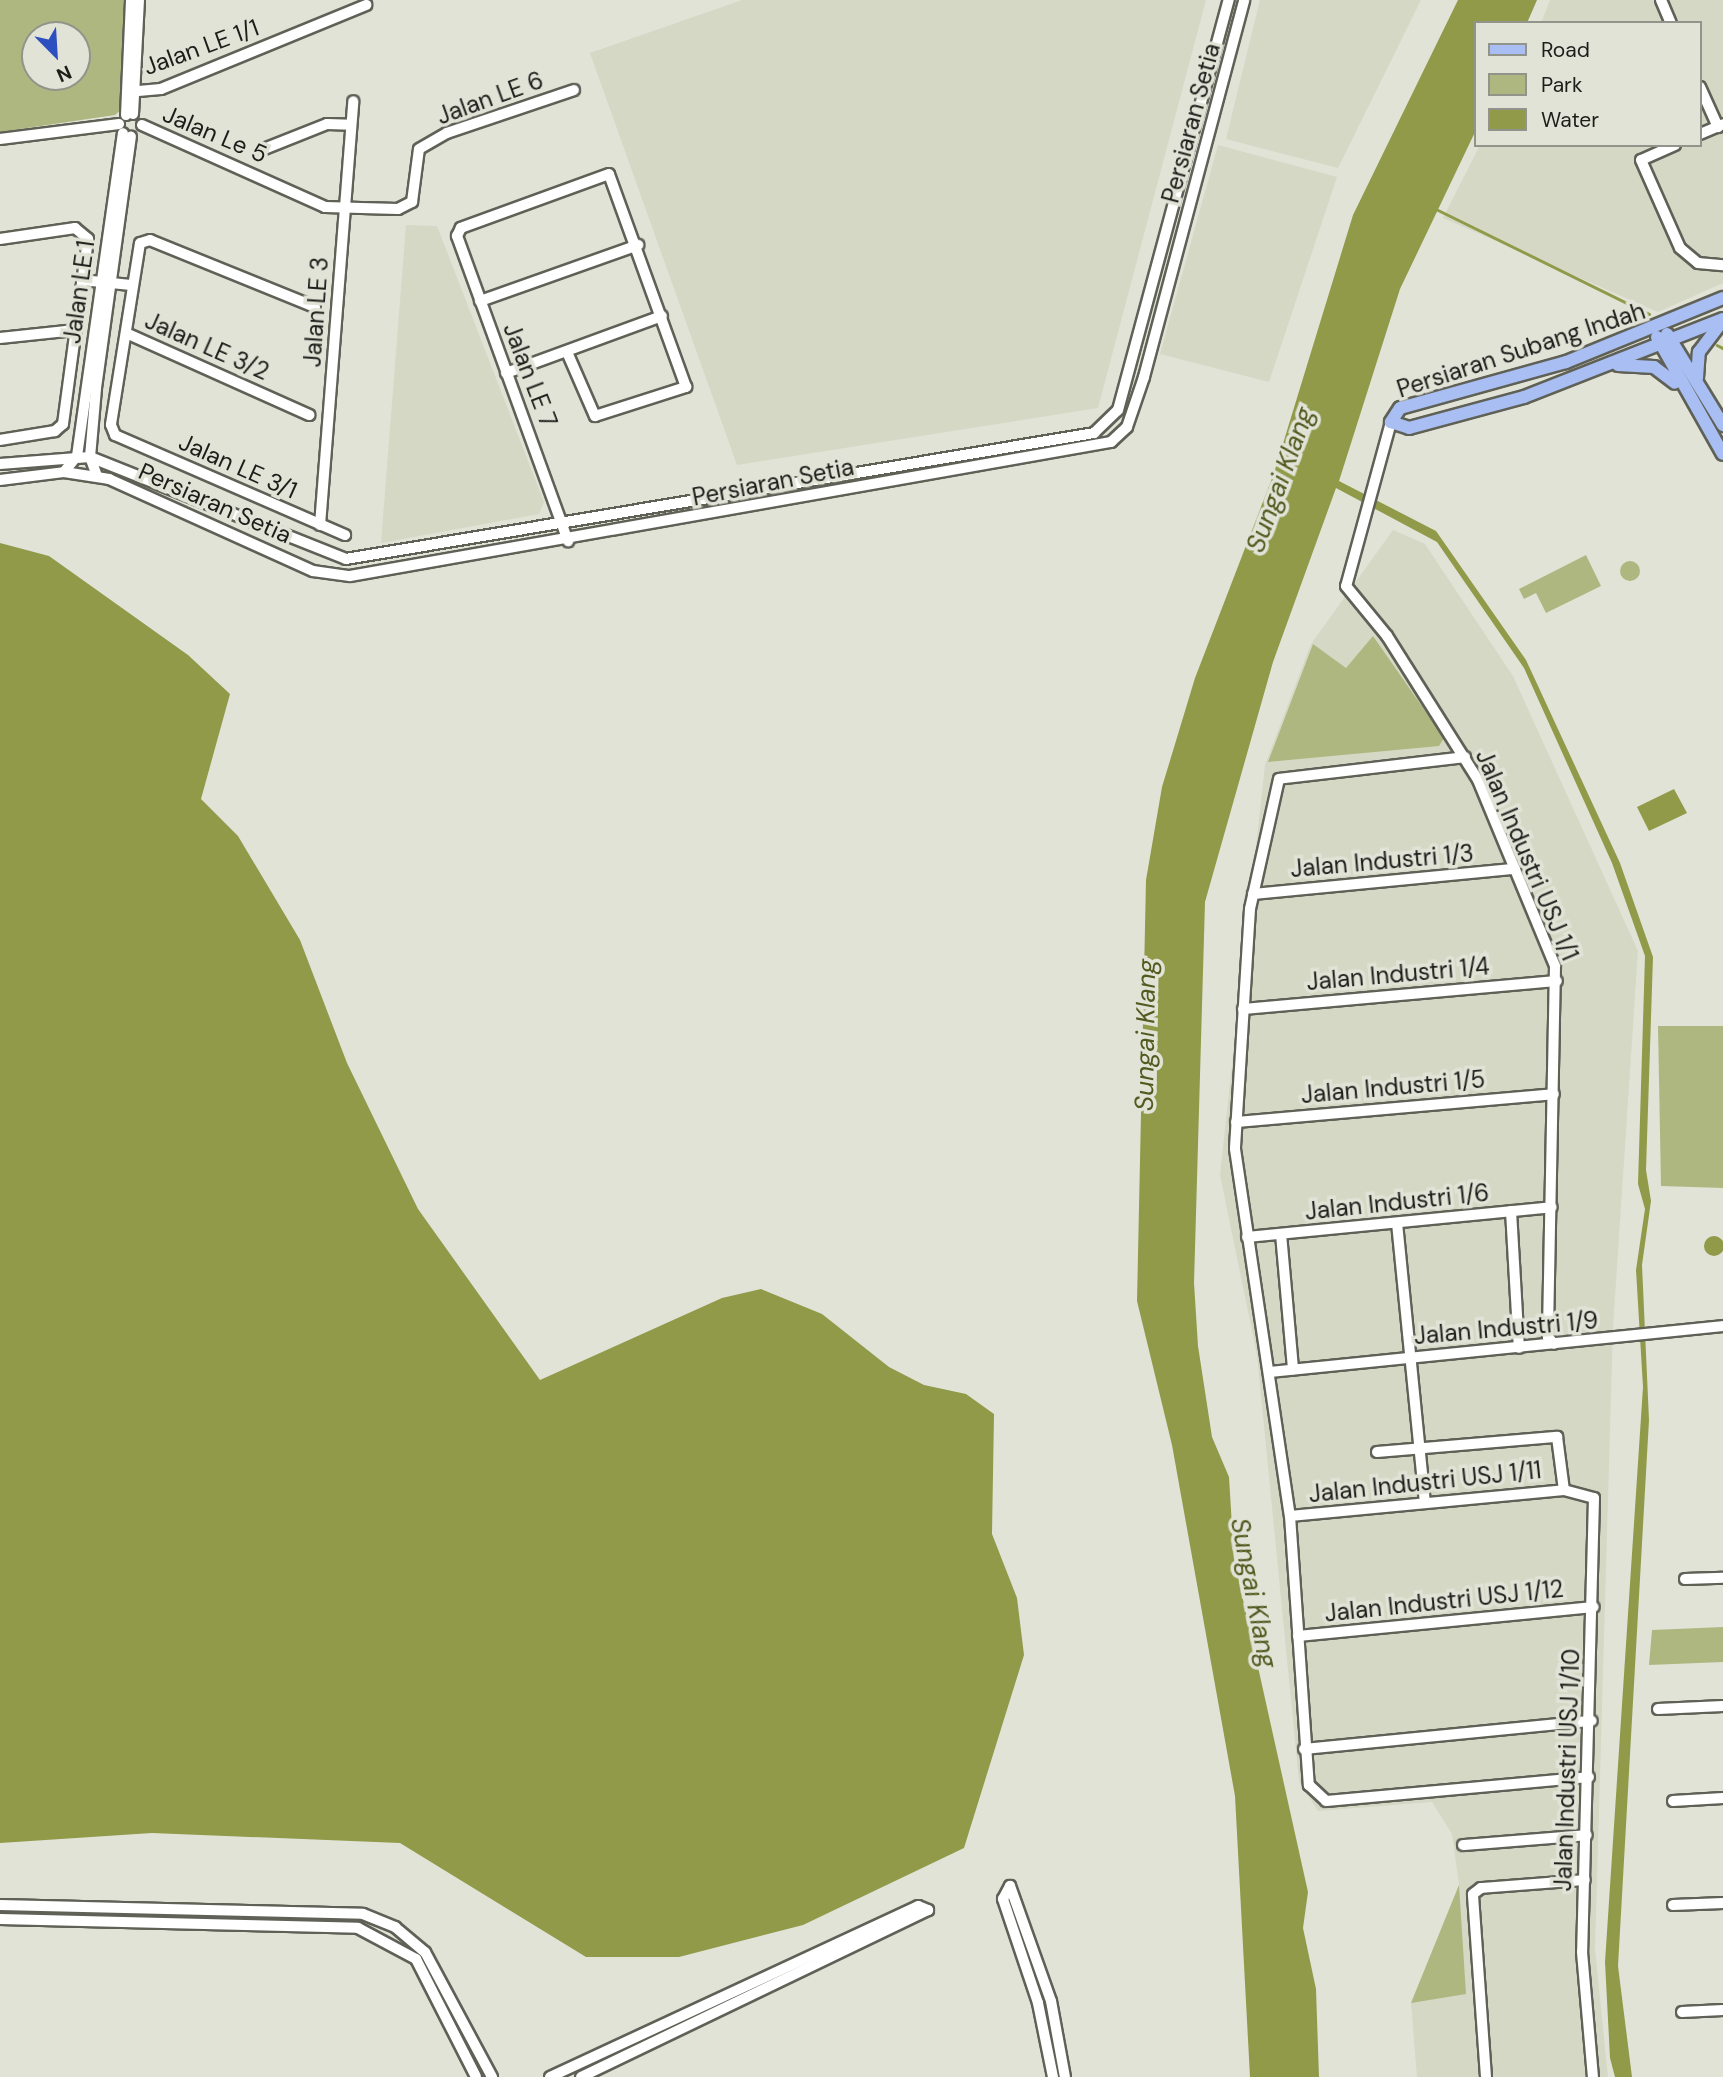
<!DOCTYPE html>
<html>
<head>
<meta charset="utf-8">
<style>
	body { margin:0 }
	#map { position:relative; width:1723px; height:2077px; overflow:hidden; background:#e1e3d7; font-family:"DM Sans",sans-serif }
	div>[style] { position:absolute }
	.built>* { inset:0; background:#d5d8c4 }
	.green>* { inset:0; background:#afb781 }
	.round { border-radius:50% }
	.water>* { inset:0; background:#909a49 }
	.stream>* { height:2.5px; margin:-1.25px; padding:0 1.25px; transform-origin:1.25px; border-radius:1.25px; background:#909a49 }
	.roads { filter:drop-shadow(2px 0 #5f6157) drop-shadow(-2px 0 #5f6157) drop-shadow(0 2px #5f6157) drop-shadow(0 -2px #5f6157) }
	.minor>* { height:10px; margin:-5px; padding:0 5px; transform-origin:5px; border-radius:5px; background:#fff }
	.major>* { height:12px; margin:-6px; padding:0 6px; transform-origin:6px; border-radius:6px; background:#a9bef2 }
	span { translate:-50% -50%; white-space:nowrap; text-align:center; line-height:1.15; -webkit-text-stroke:7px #e1e3d7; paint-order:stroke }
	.street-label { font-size:24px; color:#1c1d19 }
	.water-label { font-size:26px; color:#535a1f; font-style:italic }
	.legend { position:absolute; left:1474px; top:21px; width:228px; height:126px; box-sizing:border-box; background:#e1e3d7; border:2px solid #92948b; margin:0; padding:9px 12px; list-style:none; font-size:21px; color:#1c1d19 }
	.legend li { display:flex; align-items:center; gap:14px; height:35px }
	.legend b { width:35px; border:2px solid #92948b }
	.north { position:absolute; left:21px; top:21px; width:70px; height:70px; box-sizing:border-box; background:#e1e3d7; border:2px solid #92948b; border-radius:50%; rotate:156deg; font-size:19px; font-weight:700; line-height:28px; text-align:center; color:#1c1d19 }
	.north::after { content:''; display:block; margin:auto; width:24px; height:32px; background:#2d50c0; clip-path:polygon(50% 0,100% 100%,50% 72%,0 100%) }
</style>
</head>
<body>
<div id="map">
	<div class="built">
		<i style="clip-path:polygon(742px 0,1206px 0,1098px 408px,737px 465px,590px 53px)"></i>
		<i style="clip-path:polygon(1260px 0,1421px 0,1338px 168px,1226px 139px)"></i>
		<i style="clip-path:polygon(1550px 0,1723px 0,1723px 283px,1658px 312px,1443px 218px,1480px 145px,1700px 145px,1700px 23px,1541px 23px)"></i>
		<i style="clip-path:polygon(1218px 145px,1337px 177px,1269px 382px,1160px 354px)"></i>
		<i style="clip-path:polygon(406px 225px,437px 226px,544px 502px,539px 514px,381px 543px)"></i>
		<i style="clip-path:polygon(1393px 530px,1425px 544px,1513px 676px,1638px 951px,1613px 1327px,1595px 1949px,1608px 2077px,1417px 2077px,1411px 2003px,1459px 1885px,1452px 1834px,1432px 1802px,1318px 1811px,1299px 1781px,1257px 1355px,1220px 1175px,1265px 765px,1311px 644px)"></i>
	</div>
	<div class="green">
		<i style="clip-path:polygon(evenodd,0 0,126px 0,122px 109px,115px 115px,0 132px,0 0,35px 35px,77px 35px,77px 77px,35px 77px,35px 35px)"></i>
		<i style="clip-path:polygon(1586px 555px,1601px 586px,1546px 613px,1536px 593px,1524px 599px,1519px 589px)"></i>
		<i class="round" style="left:1620px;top:561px;width:20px;height:20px"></i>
		<i style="clip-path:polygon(1373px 636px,1444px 738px,1439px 746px,1268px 762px,1313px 644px,1346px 668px)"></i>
		<i style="clip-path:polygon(1658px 1026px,1723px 1026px,1723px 1188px,1661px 1186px)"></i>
		<i style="clip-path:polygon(1723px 1627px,1723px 1662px,1649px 1665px,1652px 1630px)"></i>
		<i style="clip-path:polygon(1459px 1885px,1466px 1994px,1411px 2003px)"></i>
	</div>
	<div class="water">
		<i style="clip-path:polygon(1458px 0,1537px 0,1527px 23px,1476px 23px,1476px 130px,1400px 289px,1339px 481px,1436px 531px,1526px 660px,1620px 863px,1653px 957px,1646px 1170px,1651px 1201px,1642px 1265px,1649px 1420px,1618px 1966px,1632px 2077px,1615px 2077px,1610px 2058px,1605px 1962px,1643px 1387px,1636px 1270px,1645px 1209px,1638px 1184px,1645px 956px,1612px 863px,1524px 668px,1437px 542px,1336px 488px,1273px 662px,1205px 902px,1194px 1283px,1198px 1346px,1212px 1437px,1229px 1477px,1234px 1559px,1308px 1892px,1303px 1928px,1316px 1989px,1319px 2077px,1250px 2077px,1235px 1796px,1172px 1445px,1137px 1301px,1146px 880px,1162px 787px,1195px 678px,1274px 473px,1353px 215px)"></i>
		<i style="clip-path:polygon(0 543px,49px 556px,188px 655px,230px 694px,201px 799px,238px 836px,300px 940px,347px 1063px,418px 1209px,540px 1380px,722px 1298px,761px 1289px,822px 1314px,889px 1367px,924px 1385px,966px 1394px,994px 1414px,992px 1534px,1017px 1598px,1024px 1655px,964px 1848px,803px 1925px,679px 1957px,586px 1957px,400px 1843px,152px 1833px,0 1843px)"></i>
		<i style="clip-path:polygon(1674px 789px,1687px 813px,1649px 831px,1637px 807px)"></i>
		<i class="round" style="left:1704px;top:1236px;width:20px;height:20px"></i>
	</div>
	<div class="stream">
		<i style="left:1432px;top:207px;width:242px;rotate:26.2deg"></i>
		<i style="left:1717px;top:345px;width:7px;rotate:27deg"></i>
	</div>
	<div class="roads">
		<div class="minor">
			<i style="left:1661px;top:0;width:25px;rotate:67deg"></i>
			<i style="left:1700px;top:87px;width:44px;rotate:65.8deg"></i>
			<i style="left:127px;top:92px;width:34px;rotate:-5deg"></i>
			<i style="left:161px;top:89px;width:222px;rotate:-22.3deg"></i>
			<i style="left:133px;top:114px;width:114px;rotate:-87deg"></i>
			<i style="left:126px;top:115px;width:115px;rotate:-87.5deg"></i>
			<i style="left:142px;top:125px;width:201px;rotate:24.1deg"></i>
			<i style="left:325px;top:207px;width:73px;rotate:1.6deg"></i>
			<i style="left:398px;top:209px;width:16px;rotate:-27deg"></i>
			<i style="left:412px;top:202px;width:53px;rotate:-82.5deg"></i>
			<i style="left:419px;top:149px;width:32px;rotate:-30deg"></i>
			<i style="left:447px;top:133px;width:134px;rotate:-18.7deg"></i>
			<i style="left:1700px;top:134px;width:25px;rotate:-23deg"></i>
			<i style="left:0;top:139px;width:120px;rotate:-7.2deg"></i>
			<i style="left:1675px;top:145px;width:37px;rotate:156deg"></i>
			<i style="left:1641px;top:160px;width:96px;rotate:66.1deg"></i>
			<i style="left:1680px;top:248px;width:23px;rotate:40deg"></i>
			<i style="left:1698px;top:263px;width:25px;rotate:5deg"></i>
			<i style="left:264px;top:149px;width:68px;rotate:-21.6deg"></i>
			<i style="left:327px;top:124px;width:24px;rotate:2deg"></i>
			<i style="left:0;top:239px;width:76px;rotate:-8.3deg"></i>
			<i style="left:75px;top:228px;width:17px;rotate:40deg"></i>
			<i style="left:88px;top:239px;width:187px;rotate:97.7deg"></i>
			<i style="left:63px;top:424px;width:11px;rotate:139deg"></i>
			<i style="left:55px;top:431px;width:56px;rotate:170.7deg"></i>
			<i style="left:82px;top:280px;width:49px;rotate:5.8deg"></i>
			<i style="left:480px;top:301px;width:168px;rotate:-19.5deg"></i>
			<i style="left:315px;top:307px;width:178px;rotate:-157.9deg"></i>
			<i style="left:150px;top:240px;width:10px;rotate:163deg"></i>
			<i style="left:140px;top:243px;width:184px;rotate:99.1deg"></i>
			<i style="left:111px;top:425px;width:11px;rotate:68deg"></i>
			<i style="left:115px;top:435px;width:251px;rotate:23.5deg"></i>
			<i style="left:126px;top:333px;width:201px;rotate:24.1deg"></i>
			<i style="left:0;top:338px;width:76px;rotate:-6deg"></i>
			<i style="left:567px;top:352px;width:70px;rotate:66.4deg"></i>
			<i style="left:595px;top:416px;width:96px;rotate:-17.7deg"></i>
			<i style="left:686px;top:387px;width:226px;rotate:-109.9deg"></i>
			<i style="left:609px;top:174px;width:158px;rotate:160deg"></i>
			<i style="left:461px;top:228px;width:9px;rotate:117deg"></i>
			<i style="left:457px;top:236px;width:325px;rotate:70deg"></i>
			<i style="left:506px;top:373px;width:166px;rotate:-20.1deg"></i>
			<i style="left:1391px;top:422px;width:170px;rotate:105.3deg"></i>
			<i style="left:1346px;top:586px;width:65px;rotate:50.6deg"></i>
			<i style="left:1387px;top:636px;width:170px;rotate:57.7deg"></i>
			<i style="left:1478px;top:780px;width:201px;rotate:67.5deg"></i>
			<i style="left:1555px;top:966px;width:371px;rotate:91.1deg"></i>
			<i style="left:1548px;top:1337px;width:9px;rotate:49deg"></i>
			<i style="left:0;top:464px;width:90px;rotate:-4.4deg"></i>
			<i style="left:90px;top:457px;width:276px;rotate:21.7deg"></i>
			<i style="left:346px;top:559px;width:759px;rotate:-9.56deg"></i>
			<i style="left:1094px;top:433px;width:33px;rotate:-44deg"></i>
			<i style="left:1118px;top:410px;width:425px;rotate:-74.9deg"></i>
			<i style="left:64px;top:472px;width:21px;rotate:-51deg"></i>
			<i style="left:77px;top:456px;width:326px;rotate:-81.9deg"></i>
			<i style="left:97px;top:476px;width:20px;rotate:-110deg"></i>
			<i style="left:90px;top:457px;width:69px;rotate:-85deg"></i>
			<i style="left:96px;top:388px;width:254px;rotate:-82.1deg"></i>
			<i style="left:0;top:480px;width:64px;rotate:-7.1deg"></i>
			<i style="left:64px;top:472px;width:46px;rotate:8.8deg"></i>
			<i style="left:109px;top:479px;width:224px;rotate:24.3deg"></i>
			<i style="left:313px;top:571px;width:37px;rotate:8deg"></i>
			<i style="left:350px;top:576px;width:773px;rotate:-9.99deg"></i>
			<i style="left:1111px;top:442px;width:22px;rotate:-43deg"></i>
			<i style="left:1127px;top:427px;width:53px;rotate:-71.2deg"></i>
			<i style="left:1144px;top:377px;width:390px;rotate:-75.1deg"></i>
			<i style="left:320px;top:525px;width:425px;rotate:-85.5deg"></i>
			<i style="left:1465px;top:757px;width:187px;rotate:173.3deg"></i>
			<i style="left:1279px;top:779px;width:133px;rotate:102.6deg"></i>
			<i style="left:1250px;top:909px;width:240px;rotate:93.6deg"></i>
			<i style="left:1235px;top:1149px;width:371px;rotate:81.5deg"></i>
			<i style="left:1290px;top:1516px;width:270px;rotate:86deg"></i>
			<i style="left:1309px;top:1785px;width:23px;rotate:43deg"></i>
			<i style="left:1326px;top:1801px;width:264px;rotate:-5.2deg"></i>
			<i style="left:1253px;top:894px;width:263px;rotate:-5.5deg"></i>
			<i style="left:1243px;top:1009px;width:315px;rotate:-5.1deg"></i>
			<i style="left:1236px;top:1122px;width:319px;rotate:-5deg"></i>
			<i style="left:1511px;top:1211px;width:137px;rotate:86.7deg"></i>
			<i style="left:1397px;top:1223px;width:281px;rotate:84.3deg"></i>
			<i style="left:1281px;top:1234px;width:136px;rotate:84.9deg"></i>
			<i style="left:1247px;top:1237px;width:306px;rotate:-5.6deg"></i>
			<i style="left:1270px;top:1372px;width:455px;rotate:-5.8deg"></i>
			<i style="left:1377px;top:1452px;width:181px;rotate:-4.8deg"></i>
			<i style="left:1557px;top:1437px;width:53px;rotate:82.5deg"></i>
			<i style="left:1290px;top:1516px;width:275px;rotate:-5.4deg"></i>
			<i style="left:1564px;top:1490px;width:31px;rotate:15deg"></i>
			<i style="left:1594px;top:1498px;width:454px;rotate:91.5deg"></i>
			<i style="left:1582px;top:1952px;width:125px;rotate:85deg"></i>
			<i style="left:1685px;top:1579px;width:38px;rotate:-2deg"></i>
			<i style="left:1298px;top:1636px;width:297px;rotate:-5.6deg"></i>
			<i style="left:1658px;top:1709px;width:65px;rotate:-2.6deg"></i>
			<i style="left:1304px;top:1749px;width:289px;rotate:-5.6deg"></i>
			<i style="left:1673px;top:1801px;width:50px;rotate:-3.4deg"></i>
			<i style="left:1463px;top:1845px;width:124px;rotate:-4.6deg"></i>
			<i style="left:0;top:1905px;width:363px;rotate:1.4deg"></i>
			<i style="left:363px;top:1914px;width:35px;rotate:22deg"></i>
			<i style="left:395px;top:1927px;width:39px;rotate:40deg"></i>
			<i style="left:425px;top:1952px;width:142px;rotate:61.8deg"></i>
			<i style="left:1673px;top:1905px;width:50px;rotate:-2.3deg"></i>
			<i style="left:0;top:1919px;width:358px;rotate:1.4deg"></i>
			<i style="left:358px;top:1928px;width:66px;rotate:28.1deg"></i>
			<i style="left:416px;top:1959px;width:132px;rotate:63deg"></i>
			<i style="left:1682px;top:2012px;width:41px;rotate:-2.8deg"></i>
			<i style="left:550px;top:2077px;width:406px;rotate:-24.9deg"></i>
			<i style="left:918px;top:1906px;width:11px;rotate:22deg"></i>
			<i style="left:928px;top:1910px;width:385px;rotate:154.3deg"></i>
			<i style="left:1053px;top:2077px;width:76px;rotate:-101.5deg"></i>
			<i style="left:1038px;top:2003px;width:110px;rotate:-108.6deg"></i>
			<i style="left:1003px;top:1899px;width:15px;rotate:-62deg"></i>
			<i style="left:1010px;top:1886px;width:122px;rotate:70.4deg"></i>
			<i style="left:1051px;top:2001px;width:77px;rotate:79.6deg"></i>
			<i style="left:1486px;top:2077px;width:183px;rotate:-94.1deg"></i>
			<i style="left:1473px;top:1894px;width:10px;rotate:-37deg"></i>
			<i style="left:1481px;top:1888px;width:104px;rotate:-4.4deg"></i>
		</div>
		<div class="major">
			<i style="left:1723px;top:298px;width:170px;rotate:157.8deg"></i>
			<i style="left:1566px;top:362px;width:172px;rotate:164.5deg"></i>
			<i style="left:1400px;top:408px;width:17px;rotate:123deg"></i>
			<i style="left:1391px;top:422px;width:19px;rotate:18deg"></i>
			<i style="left:1409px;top:428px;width:119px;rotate:-15.1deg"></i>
			<i style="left:1524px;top:397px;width:214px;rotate:-21.4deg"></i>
			<i style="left:1667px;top:334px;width:107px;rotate:58.4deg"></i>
			<i style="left:1657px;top:337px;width:134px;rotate:60.6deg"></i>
			<i style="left:1618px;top:365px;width:36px;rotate:3deg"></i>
			<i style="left:1654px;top:367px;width:26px;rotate:37deg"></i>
			<i style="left:1697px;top:378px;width:26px;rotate:-86deg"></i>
			<i style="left:1699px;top:352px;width:35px;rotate:-53deg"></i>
		</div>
	</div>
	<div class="street-label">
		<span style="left:201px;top:47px;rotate:-20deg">Jalan LE 1/1</span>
		<span style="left:490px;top:98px;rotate:-20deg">Jalan LE 6</span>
		<span style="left:1191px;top:123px;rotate:-75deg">Persiaran Setia</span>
		<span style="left:215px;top:134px;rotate:23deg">Jalan Le 5</span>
		<span style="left:79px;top:292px;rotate:-82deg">Jalan LE 1</span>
		<span style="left:316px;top:312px;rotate:-86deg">Jalan LE 3</span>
		<span style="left:207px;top:346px;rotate:24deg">Jalan LE 3/2</span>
		<span style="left:1521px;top:350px;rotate:-18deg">Persiaran Subang Indah</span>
		<span style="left:530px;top:375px;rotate:69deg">Jalan LE 7</span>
		<span style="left:238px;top:466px;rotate:24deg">Jalan LE 3/1</span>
		<span style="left:773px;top:482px;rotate:-11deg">Persiaran Setia</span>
		<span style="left:215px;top:503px;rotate:24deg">Persiaran Setia</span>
		<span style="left:1527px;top:855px;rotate:67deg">Jalan Industri USJ 1/1</span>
		<span style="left:1382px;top:861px;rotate:-5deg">Jalan Industri 1/3</span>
		<span style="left:1398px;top:974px;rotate:-5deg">Jalan Industri 1/4</span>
		<span style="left:1393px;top:1087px;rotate:-5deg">Jalan Industri 1/5</span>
		<span style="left:1397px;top:1202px;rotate:-6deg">Jalan Industri 1/6</span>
		<span style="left:1506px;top:1328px;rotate:-5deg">Jalan Industri 1/9</span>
		<span style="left:1425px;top:1482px;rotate:-6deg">Jalan Industri USJ 1/11</span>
		<span style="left:1444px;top:1601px;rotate:-6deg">Jalan Industri USJ 1/12</span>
		<span style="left:1567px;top:1770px;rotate:-88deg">Jalan Industri USJ 1/10</span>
	</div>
	<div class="water-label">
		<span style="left:1281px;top:480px;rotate:-70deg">Sungai Klang</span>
		<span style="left:1146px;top:1035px;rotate:-89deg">Sungai Klang</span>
		<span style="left:1253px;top:1593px;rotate:79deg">Sungai Klang</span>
	</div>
	<ul class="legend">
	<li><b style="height:9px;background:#a9bef2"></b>Road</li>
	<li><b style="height:19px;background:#afb781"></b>Park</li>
	<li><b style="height:19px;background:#909a49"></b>Water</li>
	</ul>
	<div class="north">N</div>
</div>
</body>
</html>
